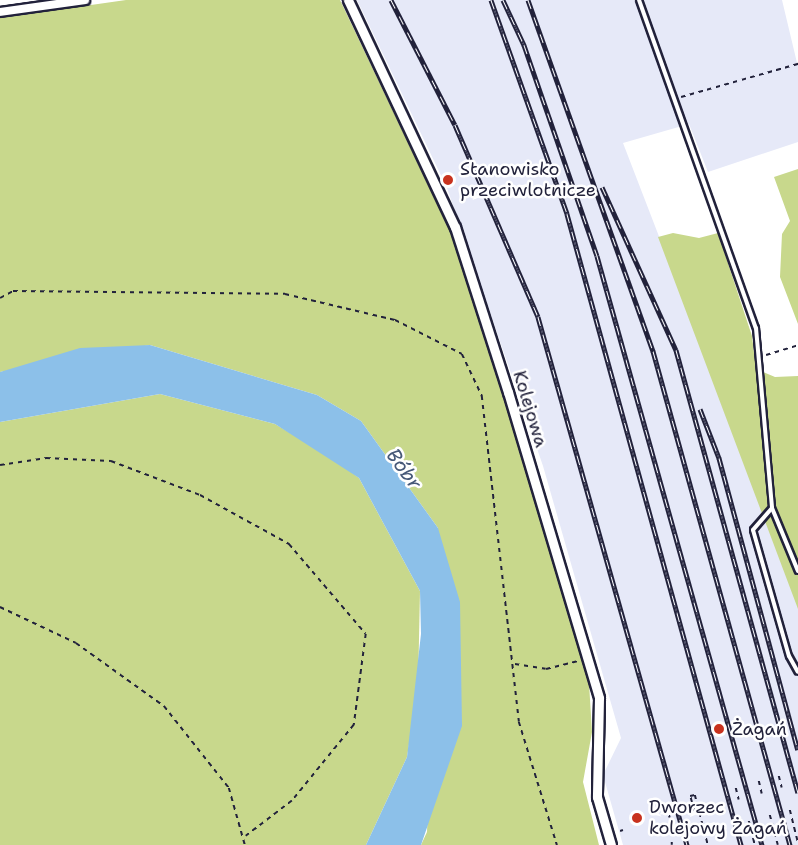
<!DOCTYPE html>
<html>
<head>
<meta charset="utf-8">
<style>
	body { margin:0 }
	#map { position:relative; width:798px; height:845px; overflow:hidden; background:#fff; font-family:"Shantell Sans",sans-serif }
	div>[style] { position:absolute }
	.built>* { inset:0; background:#e6e9f8 }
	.green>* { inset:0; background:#c8d88c }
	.water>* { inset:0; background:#8cc0e9 }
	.path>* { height:1.5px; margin-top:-0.75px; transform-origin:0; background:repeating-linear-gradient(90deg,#22223b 0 4.5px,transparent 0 9px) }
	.roads { filter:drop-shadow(2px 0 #22223b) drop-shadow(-2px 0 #22223b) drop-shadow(0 2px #22223b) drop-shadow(0 -2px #22223b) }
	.service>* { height:4px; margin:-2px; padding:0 2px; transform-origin:2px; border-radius:2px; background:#fff }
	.minor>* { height:8px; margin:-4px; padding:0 4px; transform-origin:4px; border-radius:4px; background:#fff }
	.tertiary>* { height:9px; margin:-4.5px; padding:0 4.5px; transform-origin:4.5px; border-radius:4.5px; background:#fff }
	.rail>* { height:5px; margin-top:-2.5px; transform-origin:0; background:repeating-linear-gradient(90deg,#fff 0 9px,#22223b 0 18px); box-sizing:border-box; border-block:2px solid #22223b }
	.dots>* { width:16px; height:16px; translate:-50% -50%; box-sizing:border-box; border:3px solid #fff; border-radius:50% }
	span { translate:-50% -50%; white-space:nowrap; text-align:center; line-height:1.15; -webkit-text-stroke:5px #fff; paint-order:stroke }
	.poi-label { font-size:18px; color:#22223b }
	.left { translate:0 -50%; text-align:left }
	.street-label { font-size:18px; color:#22223b }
	.water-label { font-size:20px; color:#475978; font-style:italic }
</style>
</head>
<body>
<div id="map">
	<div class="built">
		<i style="clip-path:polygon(357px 0,782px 0,798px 67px,798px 142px,708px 172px,689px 124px,623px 143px,798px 597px,798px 845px,623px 845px,603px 775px,621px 738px,543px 466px,447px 188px)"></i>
	</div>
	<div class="green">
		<i style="clip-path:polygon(126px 0,340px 0,450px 231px,503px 385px,589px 683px,592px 732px,583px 782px,599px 845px,421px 845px,427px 832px,438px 528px,361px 421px,317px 395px,150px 345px,0 372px,0 18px)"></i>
		<i style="clip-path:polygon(798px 169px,798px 324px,780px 277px,782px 234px,790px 221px,774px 177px)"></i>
		<i style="clip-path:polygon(673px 233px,699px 238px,718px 233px,752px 336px,756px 369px,775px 377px,798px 376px,798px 609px,658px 237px)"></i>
		<i style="clip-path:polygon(160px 394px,275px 424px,334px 459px,359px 478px,420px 591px,418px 687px,407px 757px,366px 845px,0 845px,0 422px)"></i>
	</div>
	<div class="water">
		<i style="clip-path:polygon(150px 345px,317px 395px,361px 421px,438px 528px,460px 602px,462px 726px,421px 845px,366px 845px,407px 757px,421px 634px,420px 591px,359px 478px,275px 424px,160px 394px,0 422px,0 372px,80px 348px)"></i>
	</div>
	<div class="path">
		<i style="left:681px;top:97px;width:122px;rotate:-15.8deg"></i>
		<i style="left:0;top:298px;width:15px;rotate:-28deg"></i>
		<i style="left:13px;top:291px;width:272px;rotate:0.6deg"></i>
		<i style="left:285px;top:294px;width:113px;rotate:13.3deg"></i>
		<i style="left:395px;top:320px;width:75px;rotate:26.9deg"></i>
		<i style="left:462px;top:354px;width:47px;rotate:64.5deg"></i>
		<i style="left:482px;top:396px;width:328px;rotate:83.5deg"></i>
		<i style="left:519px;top:722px;width:129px;rotate:72.8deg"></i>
		<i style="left:766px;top:355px;width:34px;rotate:-17deg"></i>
		<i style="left:0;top:465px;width:47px;rotate:-8.7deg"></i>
		<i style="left:46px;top:458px;width:65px;rotate:2.6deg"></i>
		<i style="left:111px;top:461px;width:95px;rotate:20.9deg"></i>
		<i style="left:200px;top:495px;width:102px;rotate:28.8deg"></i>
		<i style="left:289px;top:544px;width:118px;rotate:49.5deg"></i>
		<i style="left:366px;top:634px;width:92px;rotate:97.5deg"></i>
		<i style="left:354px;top:725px;width:98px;rotate:129.2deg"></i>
		<i style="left:292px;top:801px;width:58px;rotate:142.7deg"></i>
		<i style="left:0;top:607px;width:84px;rotate:25.3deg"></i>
		<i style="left:76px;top:643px;width:108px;rotate:35.6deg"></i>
		<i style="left:164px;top:706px;width:105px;rotate:51.6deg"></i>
		<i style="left:229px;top:788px;width:59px;rotate:74.3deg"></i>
		<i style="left:515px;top:664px;width:31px;rotate:9deg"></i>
		<i style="left:546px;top:669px;width:32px;rotate:-14deg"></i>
		<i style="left:779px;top:776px;width:12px;rotate:76deg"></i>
		<i style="left:759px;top:781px;width:13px;rotate:77deg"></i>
		<i style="left:736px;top:788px;width:12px;rotate:76deg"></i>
		<i style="left:667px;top:807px;width:11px;rotate:75deg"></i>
		<i style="left:790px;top:810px;width:34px;rotate:76deg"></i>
		<i style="left:694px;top:811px;width:16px;rotate:-105deg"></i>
		<i style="left:690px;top:796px;width:5px;rotate:-11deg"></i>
		<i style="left:695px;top:795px;width:52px;rotate:75.4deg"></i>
		<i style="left:770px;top:815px;width:31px;rotate:75deg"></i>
		<i style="left:749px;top:821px;width:25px;rotate:76deg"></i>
		<i style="left:620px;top:831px;width:3px;rotate:-18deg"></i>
		<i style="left:672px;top:842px;width:3px;rotate:90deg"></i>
	</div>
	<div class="roads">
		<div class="service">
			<i style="left:639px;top:0;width:348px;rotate:70.4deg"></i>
			<i style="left:756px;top:328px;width:181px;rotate:84.9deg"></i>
			<i style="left:772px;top:508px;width:68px;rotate:67.6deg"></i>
			<i style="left:772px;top:508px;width:29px;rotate:131deg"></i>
			<i style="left:753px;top:530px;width:131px;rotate:74.1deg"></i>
			<i style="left:789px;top:656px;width:18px;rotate:61deg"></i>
		</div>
		<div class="minor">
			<i style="left:0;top:12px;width:86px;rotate:-8deg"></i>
		</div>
		<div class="tertiary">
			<i style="left:348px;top:0;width:251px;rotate:64.8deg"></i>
			<i style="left:455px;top:227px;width:173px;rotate:72.2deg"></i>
			<i style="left:508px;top:392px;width:319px;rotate:73.4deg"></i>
			<i style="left:599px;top:698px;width:99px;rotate:91.2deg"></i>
			<i style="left:597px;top:797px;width:50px;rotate:73.7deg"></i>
		</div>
	</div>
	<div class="rail">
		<i style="left:391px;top:0;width:140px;rotate:62.9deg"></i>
		<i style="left:455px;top:125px;width:209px;rotate:66.6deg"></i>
		<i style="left:538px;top:317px;width:549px;rotate:74.24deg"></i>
		<i style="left:491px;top:0;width:227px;rotate:70.4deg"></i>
		<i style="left:567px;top:214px;width:655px;rotate:74.58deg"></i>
		<i style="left:503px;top:0;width:50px;rotate:65deg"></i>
		<i style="left:524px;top:45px;width:223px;rotate:70.9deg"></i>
		<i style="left:597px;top:256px;width:612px;rotate:74.35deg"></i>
		<i style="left:528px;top:0;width:373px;rotate:70.4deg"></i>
		<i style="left:653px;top:351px;width:513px;rotate:74.5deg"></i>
		<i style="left:602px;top:187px;width:179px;rotate:65.6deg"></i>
		<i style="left:676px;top:350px;width:459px;rotate:74.6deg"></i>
		<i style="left:700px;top:409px;width:53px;rotate:68.8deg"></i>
		<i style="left:719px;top:458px;width:302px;rotate:74.9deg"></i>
	</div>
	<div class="dots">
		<i style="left:448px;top:180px;background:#c8321e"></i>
		<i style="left:719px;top:729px;background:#c8321e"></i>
		<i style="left:637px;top:818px;background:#c8321e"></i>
	</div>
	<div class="poi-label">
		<span class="left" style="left:460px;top:180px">Stanowisko<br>przeciwlotnicze</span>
		<span class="left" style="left:732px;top:729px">Żagań</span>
		<span class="left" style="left:649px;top:818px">Dworzec<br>kolejowy Żagań</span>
	</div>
	<div class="street-label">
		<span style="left:530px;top:409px;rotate:73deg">Kolejowa</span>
	</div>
	<div class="water-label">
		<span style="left:404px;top:469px;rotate:54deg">Bóbr</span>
	</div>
</div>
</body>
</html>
